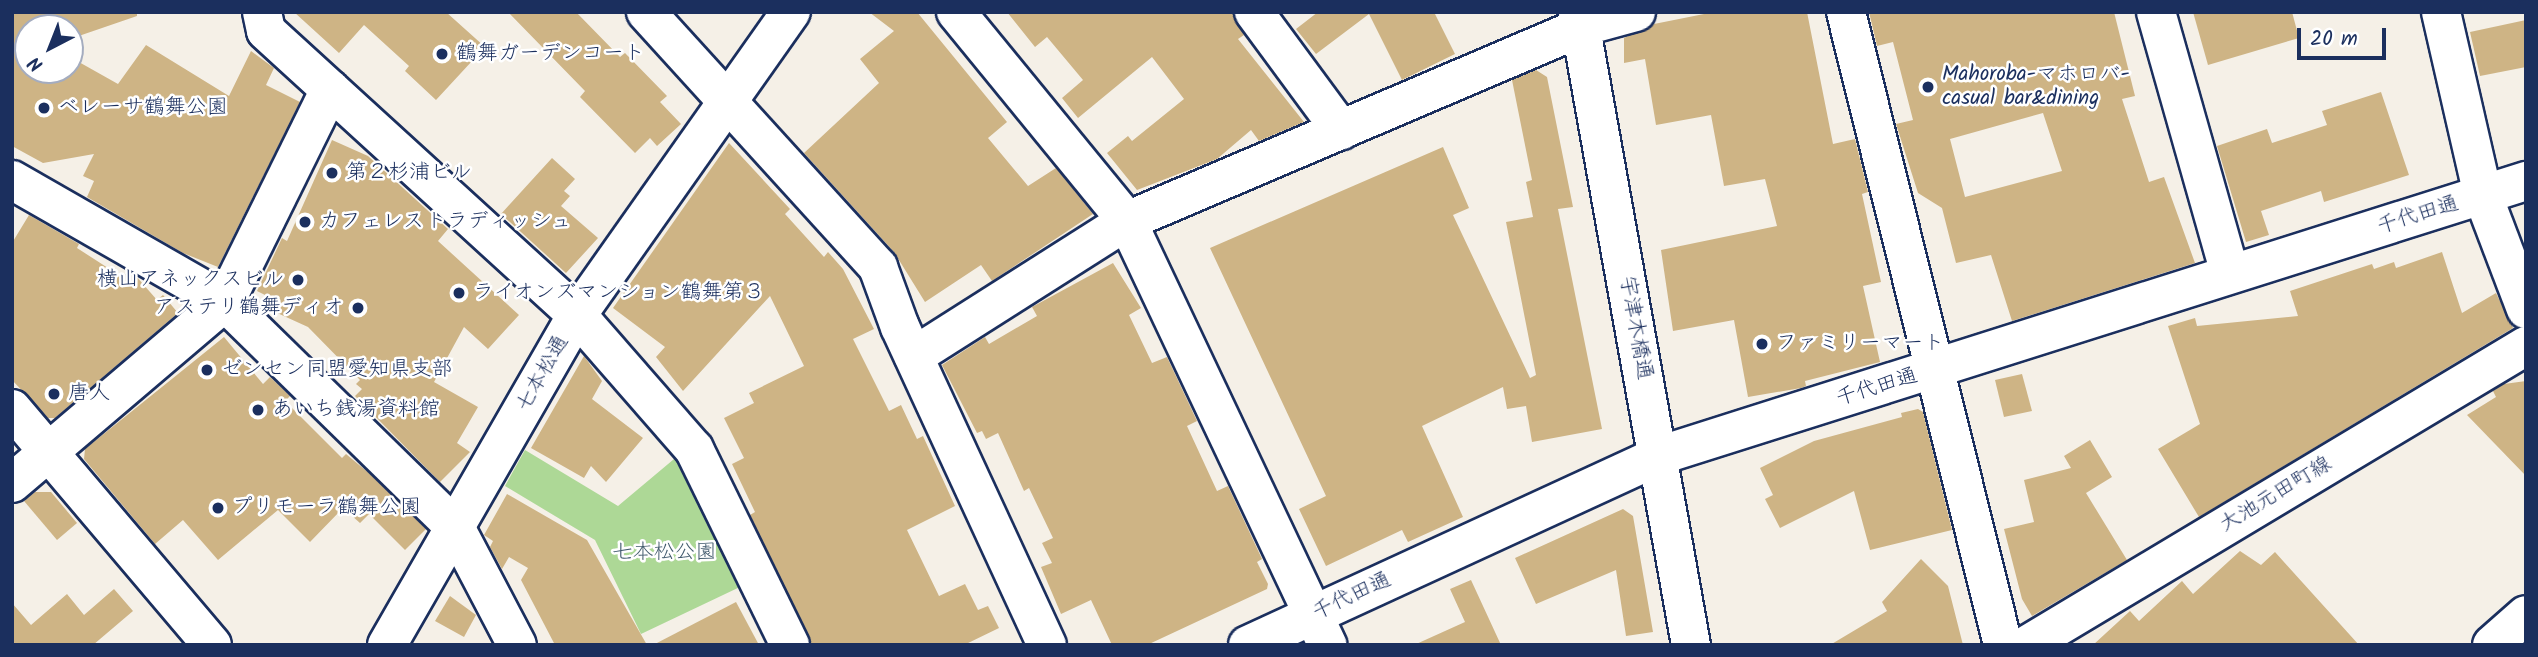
<!DOCTYPE html>
<html>
<head>
<meta charset="utf-8">
<style>
	body { margin:0 }
	#map { position:relative; width:2538px; height:657px; overflow:hidden; background:#f5f0e7; font-family:Kalam,"Klee One",sans-serif }
	div>[style] { position:absolute }
	.green>* { inset:0; background:#add896 }
	.building>* { inset:0; background:#ceb485 }
	.roads { filter:drop-shadow(2px 0 #1b2f5e) drop-shadow(-2px 0 #1b2f5e) drop-shadow(0 2px #1b2f5e) drop-shadow(0 -2px #1b2f5e) }
	.minor>* { height:38px; margin:-19px; padding:0 19px; transform-origin:19px; border-radius:19px; background:#fff }
	.dots>* { width:19px; height:19px; translate:-50% -50%; box-sizing:border-box; border:4px solid #fff; border-radius:50% }
	span { translate:-50% -50%; white-space:nowrap; text-align:center; line-height:1.15; -webkit-text-stroke:5px #fff; paint-order:stroke }
	.poi-label { font-size:21px; color:#1b2f5e }
	.left { translate:0 -50%; text-align:left }
	.right { translate:-100% -50%; text-align:right }
	.street-label { font-size:21px; color:#1b2f5e }
	.park-label { font-size:21px; color:#40596c }
	.frame { position:absolute; inset:0; border:14px solid #1b2f5e; pointer-events:none }
	.north { position:absolute; left:14px; top:14px; width:70px; height:70px; box-sizing:border-box; background:#fff; border:2px solid #a4acbf; border-radius:50%; rotate:222deg; font-size:19px; font-weight:700; line-height:28px; text-align:center; color:#1b2f5e }
	.north::after { content:''; display:block; margin:auto; width:24px; height:32px; background:#1b2f5e; clip-path:polygon(50% 0,100% 100%,50% 72%,0 100%) }
	.scale { position:absolute; left:2297px; top:28px; width:89px; height:32px; box-sizing:border-box; border:4px solid #1b2f5e; border-top:0; padding-left:9px; font-size:21px; line-height:24px; white-space:nowrap; color:#1b2f5e; -webkit-text-stroke:5px #fff; paint-order:stroke }
</style>
</head>
<body>
<div id="map">
	<div class="green">
		<i style="clip-path:polygon(525px 450px,618px 506px,680px 454px,742px 586px,641px 634px,595px 540px,505px 486px)"></i>
	</div>
	<div class="building">
		<i style="clip-path:polygon(12px 12px,137px 12px,137px 16px,70px 39px,70px 28px,28px 28px,28px 70px,70px 70px,70px 57px,118px 84px,146px 45px,229px 96px,251px 51px,274px 68px,266px 85px,300px 102px,218px 267px,183px 253px,87px 197px,94px 181px,83px 176px,94px 154px,43px 163px,12px 146px)"></i>
		<i style="clip-path:polygon(294px 12px,446px 12px,485px 47px,436px 100px,405px 71px,409px 66px,364px 25px,339px 53px)"></i>
		<i style="clip-path:polygon(508px 12px,576px 12px,620px 57px,625px 53px,667px 96px,660px 102px,681px 124px,657px 146px,650px 138px,635px 153px,580px 97px,585px 91px)"></i>
		<i style="clip-path:polygon(869px 12px,917px 12px,1007px 122px,988px 138px,1028px 186px,1056px 168px,1093px 214px,992px 281px,981px 265px,925px 302px,894px 252px,804px 153px,879px 83px,860px 59px,894px 31px)"></i>
		<i style="clip-path:polygon(1007px 12px,1233px 12px,1244px 35px,1238px 39px,1304px 122px,1259px 141px,1251px 130px,1217px 159px,1137px 190px,1107px 153px,1128px 136px,1132px 141px,1184px 99px,1152px 57px,1078px 118px,1062px 98px,1083px 80px,1047px 37px,1035px 47px)"></i>
		<i style="clip-path:polygon(1318px 12px,1434px 12px,1455px 54px,1402px 80px,1369px 14px,1316px 54px,1296px 29px)"></i>
		<i style="clip-path:polygon(1714px 12px,1807px 12px,1833px 144px,1855px 139px,1868px 192px,1862px 194px,1881px 282px,1863px 286px,1880px 362px,1805px 381px,1806px 386px,1801px 388px,1748px 397px,1734px 320px,1673px 331px,1661px 250px,1777px 226px,1765px 179px,1724px 186px,1711px 115px,1656px 125px,1645px 59px,1624px 63px,1624px 38px,1654px 24px)"></i>
		<i style="clip-path:polygon(evenodd,1869px 12px,2114px 12px,2135px 96px,2122px 99px,2149px 182px,2164px 177px,2195px 263px,2012px 321px,1991px 255px,1956px 263px,1942px 208px,1918px 193px,1896px 124px,1913px 120px,1893px 42px,1877px 46px,1869px 12px,2043px 113px,2062px 171px,1965px 197px,1950px 139px,2043px 113px)"></i>
		<i style="clip-path:polygon(2193px 12px,2292px 12px,2299px 38px,2208px 65px)"></i>
		<i style="clip-path:polygon(2526px 20px,2526px 67px,2480px 76px,2470px 32px)"></i>
		<i style="clip-path:polygon(1536px 70px,1547px 77px,1573px 207px,1558px 209px,1602px 429px,1532px 442px,1526px 406px,1507px 409px,1503px 387px,1422px 426px,1463px 517px,1408px 542px,1402px 530px,1326px 566px,1299px 509px,1326px 496px,1210px 248px,1443px 147px,1469px 208px,1453px 215px,1530px 378px,1536px 375px,1506px 222px,1533px 217px,1526px 182px,1532px 180px,1512px 80px)"></i>
		<i style="clip-path:polygon(2381px 92px,2409px 175px,2324px 202px,2321px 191px,2261px 211px,2269px 235px,2246px 242px,2217px 146px,2267px 129px,2272px 143px,2327px 125px,2322px 111px)"></i>
		<i style="clip-path:polygon(332px 140px,368px 156px,448px 229px,438px 241px,519px 315px,488px 349px,464px 327px,434px 382px,478px 407px,457px 443px,470px 452px,440px 482px,355px 396px,362px 389px,356px 384px,360px 380px,308px 327px,264px 307px,269px 297px,257px 291px,282px 238px,287px 241px)"></i>
		<i style="clip-path:polygon(729px 143px,790px 209px,785px 214px,824px 257px,828px 252px,843px 269px,874px 329px,853px 339px,889px 411px,901px 405px,917px 439px,923px 436px,955px 506px,907px 530px,939px 596px,965px 584px,978px 610px,988px 606px,999px 628px,964px 645px,812px 645px,750px 515px,755px 512px,732px 464px,744px 458px,724px 418px,754px 403px,749px 393px,804px 366px,770px 296px,683px 391px,656px 357px,665px 347px,613px 308px)"></i>
		<i style="clip-path:polygon(552px 158px,575px 179px,564px 191px,570px 196px,561px 206px,598px 238px,566px 273px,501px 214px)"></i>
		<i style="clip-path:polygon(29px 215px,79px 244px,77px 248px,122px 277px,128px 272px,136px 276px,157px 300px,163px 295px,178px 313px,55px 418px,48px 418px,12px 380px,12px 243px)"></i>
		<i style="clip-path:polygon(2442px 252px,2462px 313px,2496px 293px,2513px 328px,2199px 517px,2158px 449px,2200px 424px,2168px 326px,2195px 318px,2197px 326px,2298px 316px,2290px 291px,2372px 264px,2374px 269px,2394px 262px,2396px 268px)"></i>
		<i style="clip-path:polygon(1113px 263px,1141px 308px,1129px 315px,1152px 363px,1167px 357px,1197px 421px,1187px 426px,1217px 491px,1228px 486px,1262px 559px,1257px 562px,1268px 584px,1267px 589px,1147px 645px,1112px 645px,1091px 600px,1061px 614px,1041px 567px,1052px 563px,1042px 543px,1053px 538px,1029px 488px,1024px 491px,998px 433px,986px 439px,982px 431px,977px 433px,942px 365px,985px 337px,989px 344px,1037px 316px,1032px 307px)"></i>
		<i style="clip-path:polygon(224px 337px,263px 384px,270px 377px,290px 396px,285px 401px,342px 458px,346px 454px,370px 474px,426px 529px,405px 550px,369px 514px,360px 523px,343px 508px,310px 542px,278px 510px,218px 560px,183px 520px,155px 544px,84px 459px,85px 449px)"></i>
		<i style="clip-path:polygon(584px 356px,602px 381px,592px 399px,643px 438px,606px 482px,591px 466px,584px 478px,531px 448px)"></i>
		<i style="clip-path:polygon(2022px 374px,2032px 411px,2004px 417px,1995px 380px)"></i>
		<i style="clip-path:polygon(2526px 381px,2526px 476px,2467px 415px,2496px 397px,2493px 391px,2504px 384px)"></i>
		<i style="clip-path:polygon(1918px 409px,1923px 412px,1952px 530px,1870px 550px,1854px 491px,1780px 528px,1765px 499px,1773px 495px,1760px 468px,1814px 441px,1902px 417px,1901px 413px)"></i>
		<i style="clip-path:polygon(2090px 440px,2112px 477px,2086px 493px,2127px 560px,2032px 616px,2022px 599px,2004px 529px,2034px 522px,2024px 480px,2071px 468px,2064px 456px)"></i>
		<i style="clip-path:polygon(35px 492px,51px 492px,77px 523px,57px 540px,24px 501px)"></i>
		<i style="clip-path:polygon(507px 494px,587px 540px,647px 645px,555px 645px,521px 580px,528px 568px,509px 557px,502px 569px,490px 547px,493px 541px,484px 535px)"></i>
		<i style="clip-path:polygon(1623px 509px,1633px 516px,1653px 632px,1626px 636px,1616px 570px,1536px 604px,1515px 558px)"></i>
		<i style="clip-path:polygon(2240px 551px,2261px 565px,2275px 552px,2359px 645px,2093px 645px,2130px 611px,2139px 621px,2182px 581px,2193px 594px)"></i>
		<i style="clip-path:polygon(1921px 559px,1948px 586px,1963px 645px,1830px 645px,1887px 611px,1882px 602px)"></i>
		<i style="clip-path:polygon(1471px 580px,1501px 645px,1414px 645px,1465px 622px,1450px 589px)"></i>
		<i style="clip-path:polygon(114px 589px,133px 611px,93px 645px,12px 645px,12px 603px,31px 625px,67px 594px,84px 615px)"></i>
		<i style="clip-path:polygon(450px 596px,476px 615px,464px 637px,435px 621px)"></i>
		<i style="clip-path:polygon(736px 602px,759px 645px,653px 645px)"></i>
	</div>
	<div class="roads">
		<div class="minor">
			<i style="left:262px;top:12px;width:19px;rotate:78deg"></i>
			<i style="left:266px;top:31px;width:421px;rotate:42.4deg"></i>
			<i style="left:577px;top:315px;width:178px;rotate:48.9deg"></i>
			<i style="left:694px;top:449px;width:218px;rotate:63.9deg"></i>
			<i style="left:646px;top:12px;width:345px;rotate:47.7deg"></i>
			<i style="left:878px;top:267px;width:64px;rotate:69.9deg"></i>
			<i style="left:900px;top:327px;width:350px;rotate:65.2deg"></i>
			<i style="left:956px;top:12px;width:270px;rotate:50.7deg"></i>
			<i style="left:1127px;top:221px;width:469px;rotate:64.7deg"></i>
			<i style="left:1254px;top:12px;width:147px;rotate:53.6deg"></i>
			<i style="left:1578px;top:12px;width:643px;rotate:79.88deg"></i>
			<i style="left:1846px;top:12px;width:652px;rotate:76.07deg"></i>
			<i style="left:2156px;top:12px;width:271px;rotate:74.2deg"></i>
			<i style="left:2441px;top:12px;width:189px;rotate:77.1deg"></i>
			<i style="left:2483px;top:196px;width:121px;rotate:69.2deg"></i>
			<i style="left:12px;top:180px;width:245px;rotate:29.8deg"></i>
			<i style="left:225px;top:302px;width:322px;rotate:44.4deg"></i>
			<i style="left:455px;top:527px;width:133px;rotate:62.3deg"></i>
			<i style="left:914px;top:356px;width:252px;rotate:-32.4deg"></i>
			<i style="left:1127px;top:221px;width:494px;rotate:-23.1deg"></i>
			<i style="left:1581px;top:27px;width:57px;rotate:-15.3deg"></i>
			<i style="left:12px;top:409px;width:309px;rotate:49.7deg"></i>
			<i style="left:12px;top:483px;width:280px;rotate:-40.4deg"></i>
			<i style="left:225px;top:302px;width:237px;rotate:-63.7deg"></i>
			<i style="left:387px;top:645px;width:381px;rotate:-60.1deg"></i>
			<i style="left:577px;top:315px;width:371px;rotate:-54.8deg"></i>
			<i style="left:1248px;top:645px;width:451px;rotate:-24.7deg"></i>
			<i style="left:1658px;top:456px;width:911px;rotate:-17.58deg"></i>
			<i style="left:2027px;top:645px;width:582px;rotate:-30.93deg"></i>
			<i style="left:2492px;top:645px;width:45px;rotate:-41.4deg"></i>
		</div>
	</div>
	<div class="dots">
		<i style="left:442px;top:54px;background:#1b2f5e"></i>
		<i style="left:1928px;top:87px;background:#1b2f5e"></i>
		<i style="left:44px;top:108px;background:#1b2f5e"></i>
		<i style="left:332px;top:173px;background:#1b2f5e"></i>
		<i style="left:305px;top:222px;background:#1b2f5e"></i>
		<i style="left:298px;top:280px;background:#1b2f5e"></i>
		<i style="left:459px;top:293px;background:#1b2f5e"></i>
		<i style="left:358px;top:308px;background:#1b2f5e"></i>
		<i style="left:1762px;top:344px;background:#1b2f5e"></i>
		<i style="left:207px;top:370px;background:#1b2f5e"></i>
		<i style="left:54px;top:394px;background:#1b2f5e"></i>
		<i style="left:258px;top:410px;background:#1b2f5e"></i>
		<i style="left:218px;top:508px;background:#1b2f5e"></i>
	</div>
	<div class="poi-label">
		<span class="left" style="left:456px;top:54px">鶴舞ガーデンコート</span>
		<span class="left" style="left:1942px;top:87px">Mahoroba-マホロバ-<br>casual bar&amp;dining</span>
		<span class="left" style="left:58px;top:108px">ベレーサ鶴舞公園</span>
		<span class="left" style="left:346px;top:173px">第２杉浦ビル</span>
		<span class="left" style="left:319px;top:222px">カフェレストラディッシュ</span>
		<span class="right" style="left:284px;top:280px">横山アネックスビル</span>
		<span class="left" style="left:473px;top:293px">ライオンズマンション鶴舞第３</span>
		<span class="right" style="left:344px;top:308px">アステリ鶴舞ディオ</span>
		<span class="left" style="left:1776px;top:344px">ファミリーマート</span>
		<span class="left" style="left:221px;top:370px">ゼンセン同盟愛知県支部</span>
		<span class="left" style="left:68px;top:394px">唐人</span>
		<span class="left" style="left:272px;top:410px">あいち銭湯資料館</span>
		<span class="left" style="left:232px;top:508px">プリモーラ鶴舞公園</span>
	</div>
	<div class="street-label">
		<span style="left:2418px;top:216px;rotate:-17deg">千代田通</span>
		<span style="left:1635px;top:328px;rotate:80deg">宇津木橋通</span>
		<span style="left:543px;top:374px;rotate:-60deg">七本松通</span>
		<span style="left:1877px;top:388px;rotate:-17deg">千代田通</span>
		<span style="left:2276px;top:495px;rotate:-31deg">大池元田町線</span>
		<span style="left:1352px;top:597px;rotate:-25deg">千代田通</span>
	</div>
	<div class="park-label">
		<span style="left:664px;top:553px">七本松公園</span>
	</div>
	<div class="frame"></div>
	<div class="north">N</div>
	<div class="scale">20 m</div>
</div>
</body>
</html>
